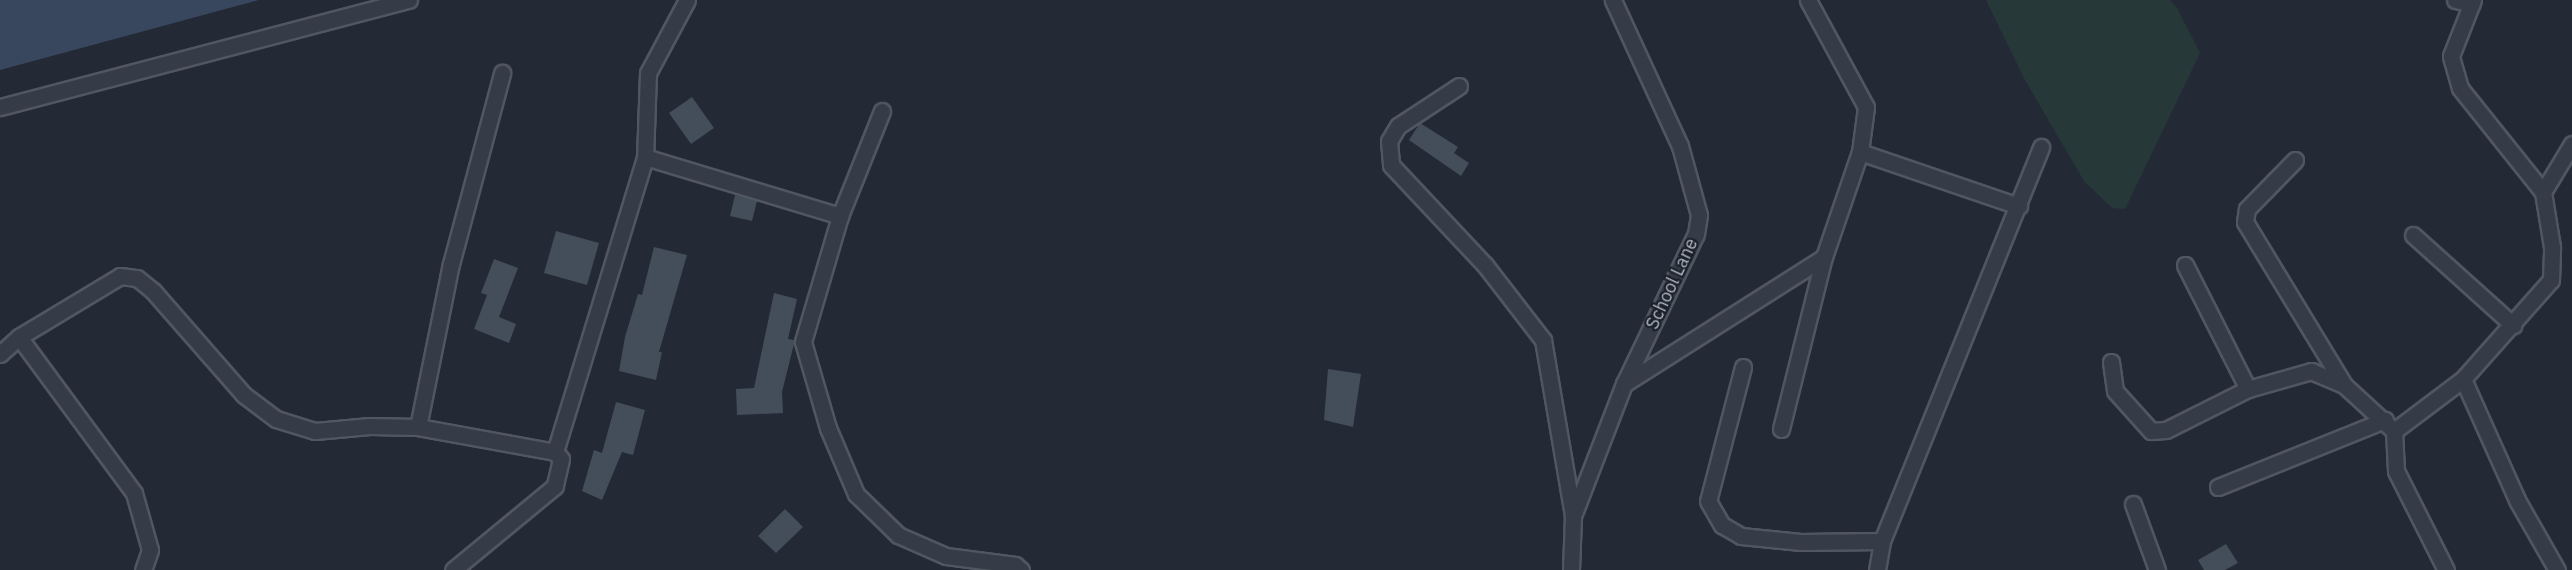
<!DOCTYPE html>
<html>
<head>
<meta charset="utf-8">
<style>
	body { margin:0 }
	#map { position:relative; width:2572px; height:570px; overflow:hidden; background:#232a36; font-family:"IBM Plex Sans",sans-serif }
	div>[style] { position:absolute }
	.green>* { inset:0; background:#273839 }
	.water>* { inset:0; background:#39475e }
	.building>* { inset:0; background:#444d5a }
	.roads { filter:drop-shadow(2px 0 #515761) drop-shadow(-2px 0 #515761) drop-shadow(0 2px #515761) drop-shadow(0 -2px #515761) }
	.minor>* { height:15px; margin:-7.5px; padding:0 7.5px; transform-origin:7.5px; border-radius:7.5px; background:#363c47 }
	span { translate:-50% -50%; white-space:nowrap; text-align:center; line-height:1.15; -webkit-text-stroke:4.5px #1b212b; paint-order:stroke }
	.street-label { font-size:18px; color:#b1b7c3 }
</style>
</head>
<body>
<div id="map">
	<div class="green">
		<i style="clip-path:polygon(1986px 0,2170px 0,2177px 8px,2200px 53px,2125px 209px,2112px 208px,2084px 181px,2025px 80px)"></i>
	</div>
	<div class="water">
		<i style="clip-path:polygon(0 0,259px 0,0 70px)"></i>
	</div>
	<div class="building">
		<i style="clip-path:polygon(692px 97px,714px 128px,691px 144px,669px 113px)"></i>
		<i style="clip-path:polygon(1420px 123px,1458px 147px,1454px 153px,1469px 163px,1461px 176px,1409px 140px)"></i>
		<i style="clip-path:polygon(735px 195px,757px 201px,752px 221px,730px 216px)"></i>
		<i style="clip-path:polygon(556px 231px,599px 243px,587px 285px,544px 273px)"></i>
		<i style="clip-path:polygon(654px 247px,687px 255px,659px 352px,662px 352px,656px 380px,619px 371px,625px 337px,638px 294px,642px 295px)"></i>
		<i style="clip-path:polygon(494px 259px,518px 268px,499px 317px,516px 324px,509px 343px,474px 329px,487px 295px,481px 293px)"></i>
		<i style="clip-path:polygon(774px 293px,797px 299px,788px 339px,794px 340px,794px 344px,782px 392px,783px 413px,737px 415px,736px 389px,754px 388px)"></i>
		<i style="clip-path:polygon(1328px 369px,1361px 374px,1353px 427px,1324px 420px)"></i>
		<i style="clip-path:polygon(616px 402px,645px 410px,633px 455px,622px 452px,602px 500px,582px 491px,594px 450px,602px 453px)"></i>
		<i style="clip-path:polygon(785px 509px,803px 527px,776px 553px,758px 536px)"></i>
		<i style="clip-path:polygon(2226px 544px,2238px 563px,2225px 570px,2204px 570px,2198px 560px)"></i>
	</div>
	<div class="roads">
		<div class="minor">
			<i style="left:687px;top:0;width:83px;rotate:118.1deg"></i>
			<i style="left:648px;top:73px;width:84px;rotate:92deg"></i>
			<i style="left:645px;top:157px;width:204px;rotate:16.8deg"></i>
			<i style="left:840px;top:216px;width:131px;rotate:106.4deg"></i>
			<i style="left:803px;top:342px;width:90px;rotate:73.8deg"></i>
			<i style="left:828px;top:428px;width:72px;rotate:67deg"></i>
			<i style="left:856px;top:494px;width:59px;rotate:44.3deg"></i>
			<i style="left:898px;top:535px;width:52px;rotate:23.6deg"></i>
			<i style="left:946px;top:556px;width:70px;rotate:7.4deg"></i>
			<i style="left:1015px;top:565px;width:8px;rotate:40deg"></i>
			<i style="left:2455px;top:0;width:17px;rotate:13deg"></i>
			<i style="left:1459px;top:86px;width:73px;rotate:146.7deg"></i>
			<i style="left:1398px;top:126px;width:17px;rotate:121deg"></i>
			<i style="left:1389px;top:141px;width:24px;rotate:85deg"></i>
			<i style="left:1391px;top:165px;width:137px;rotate:46.8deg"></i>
			<i style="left:1485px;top:265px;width:95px;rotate:52.3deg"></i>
			<i style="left:1543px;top:340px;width:179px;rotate:80.3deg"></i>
			<i style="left:0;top:107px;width:423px;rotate:-14.7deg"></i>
			<i style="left:1860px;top:152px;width:168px;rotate:18.8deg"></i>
			<i style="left:2295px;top:160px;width:69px;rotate:134.4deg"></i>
			<i style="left:2247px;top:209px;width:13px;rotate:99deg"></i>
			<i style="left:2245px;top:222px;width:191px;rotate:58.7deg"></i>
			<i style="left:2344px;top:385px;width:68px;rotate:42.6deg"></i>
			<i style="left:2394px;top:431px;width:40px;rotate:87.1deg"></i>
			<i style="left:2396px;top:471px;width:111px;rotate:63.2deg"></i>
			<i style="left:2543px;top:192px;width:56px;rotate:-58.9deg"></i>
			<i style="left:840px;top:216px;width:113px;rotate:-68.2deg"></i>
			<i style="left:2413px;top:235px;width:135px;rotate:42deg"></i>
			<i style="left:2185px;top:265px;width:139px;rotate:63.1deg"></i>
			<i style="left:19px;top:337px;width:194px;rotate:53.6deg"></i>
			<i style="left:134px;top:493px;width:59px;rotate:74.3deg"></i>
			<i style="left:150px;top:550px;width:21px;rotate:109deg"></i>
			<i style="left:0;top:354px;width:25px;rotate:-42deg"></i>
			<i style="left:19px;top:337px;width:118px;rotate:-31.1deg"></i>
			<i style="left:120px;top:276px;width:17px;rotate:7deg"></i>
			<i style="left:137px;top:278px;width:21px;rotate:39deg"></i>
			<i style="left:153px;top:291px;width:138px;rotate:48.8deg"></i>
			<i style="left:244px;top:395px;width:40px;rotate:37deg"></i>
			<i style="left:276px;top:419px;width:41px;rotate:17.1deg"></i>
			<i style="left:315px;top:431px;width:55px;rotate:-5.2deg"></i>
			<i style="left:370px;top:426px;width:48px;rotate:1.2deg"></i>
			<i style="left:418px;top:427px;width:139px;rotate:10.3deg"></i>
			<i style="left:555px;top:452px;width:9px;rotate:49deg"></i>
			<i style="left:561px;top:459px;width:28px;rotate:103deg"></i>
			<i style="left:555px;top:486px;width:132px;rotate:140.5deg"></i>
			<i style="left:2111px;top:362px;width:29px;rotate:82deg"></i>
			<i style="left:2115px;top:391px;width:54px;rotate:48deg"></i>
			<i style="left:2151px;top:431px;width:15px;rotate:-4deg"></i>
			<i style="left:2166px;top:430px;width:92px;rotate:-26.6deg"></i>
			<i style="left:2248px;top:389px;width:66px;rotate:-15.9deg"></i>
			<i style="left:2311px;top:371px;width:36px;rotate:23deg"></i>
			<i style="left:1743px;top:367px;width:138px;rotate:104.6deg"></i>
			<i style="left:1708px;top:501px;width:28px;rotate:60deg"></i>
			<i style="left:1722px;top:525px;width:22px;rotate:30deg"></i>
			<i style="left:1741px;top:536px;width:60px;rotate:5.7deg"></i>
			<i style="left:1801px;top:542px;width:81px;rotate:-0.7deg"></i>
			<i style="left:2463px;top:379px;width:133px;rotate:65.9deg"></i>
			<i style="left:2517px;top:500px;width:81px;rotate:60.3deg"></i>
			<i style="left:1624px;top:384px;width:237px;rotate:-32.4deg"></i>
			<i style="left:418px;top:427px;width:166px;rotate:-78.6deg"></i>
			<i style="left:451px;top:264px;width:198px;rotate:-75deg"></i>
			<i style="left:1781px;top:429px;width:177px;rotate:-76deg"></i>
			<i style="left:1824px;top:257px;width:111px;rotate:-71.1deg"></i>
			<i style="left:1860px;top:152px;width:45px;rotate:-82.4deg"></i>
			<i style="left:1866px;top:107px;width:122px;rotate:-118.5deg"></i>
			<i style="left:2394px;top:431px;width:86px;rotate:-37deg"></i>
			<i style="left:2463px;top:379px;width:132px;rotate:-48.4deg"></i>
			<i style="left:2551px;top:280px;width:33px;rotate:-88deg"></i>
			<i style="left:2552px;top:247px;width:56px;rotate:-99.3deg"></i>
			<i style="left:2543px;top:192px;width:133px;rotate:-128.6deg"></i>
			<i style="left:2460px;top:88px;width:33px;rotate:-106deg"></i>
			<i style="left:2451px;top:56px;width:60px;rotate:-68.6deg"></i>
			<i style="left:555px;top:452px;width:308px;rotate:-73deg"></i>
			<i style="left:2218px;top:487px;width:180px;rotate:-21.9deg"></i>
			<i style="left:2133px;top:504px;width:70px;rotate:70deg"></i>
			<i style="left:1571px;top:570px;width:54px;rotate:-87.9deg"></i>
			<i style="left:1573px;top:516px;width:142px;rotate:-68.9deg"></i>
			<i style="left:1624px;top:384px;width:166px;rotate:-64.4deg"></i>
			<i style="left:1696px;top:234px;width:19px;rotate:-81deg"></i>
			<i style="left:1699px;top:215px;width:72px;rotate:-105.4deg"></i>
			<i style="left:1680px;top:146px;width:161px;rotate:-114.7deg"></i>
			<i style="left:1877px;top:570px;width:29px;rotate:-80deg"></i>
			<i style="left:1882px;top:541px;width:425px;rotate:-68deg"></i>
		</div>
	</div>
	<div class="street-label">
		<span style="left:1672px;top:284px;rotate:-65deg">School Lane</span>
	</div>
</div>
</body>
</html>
